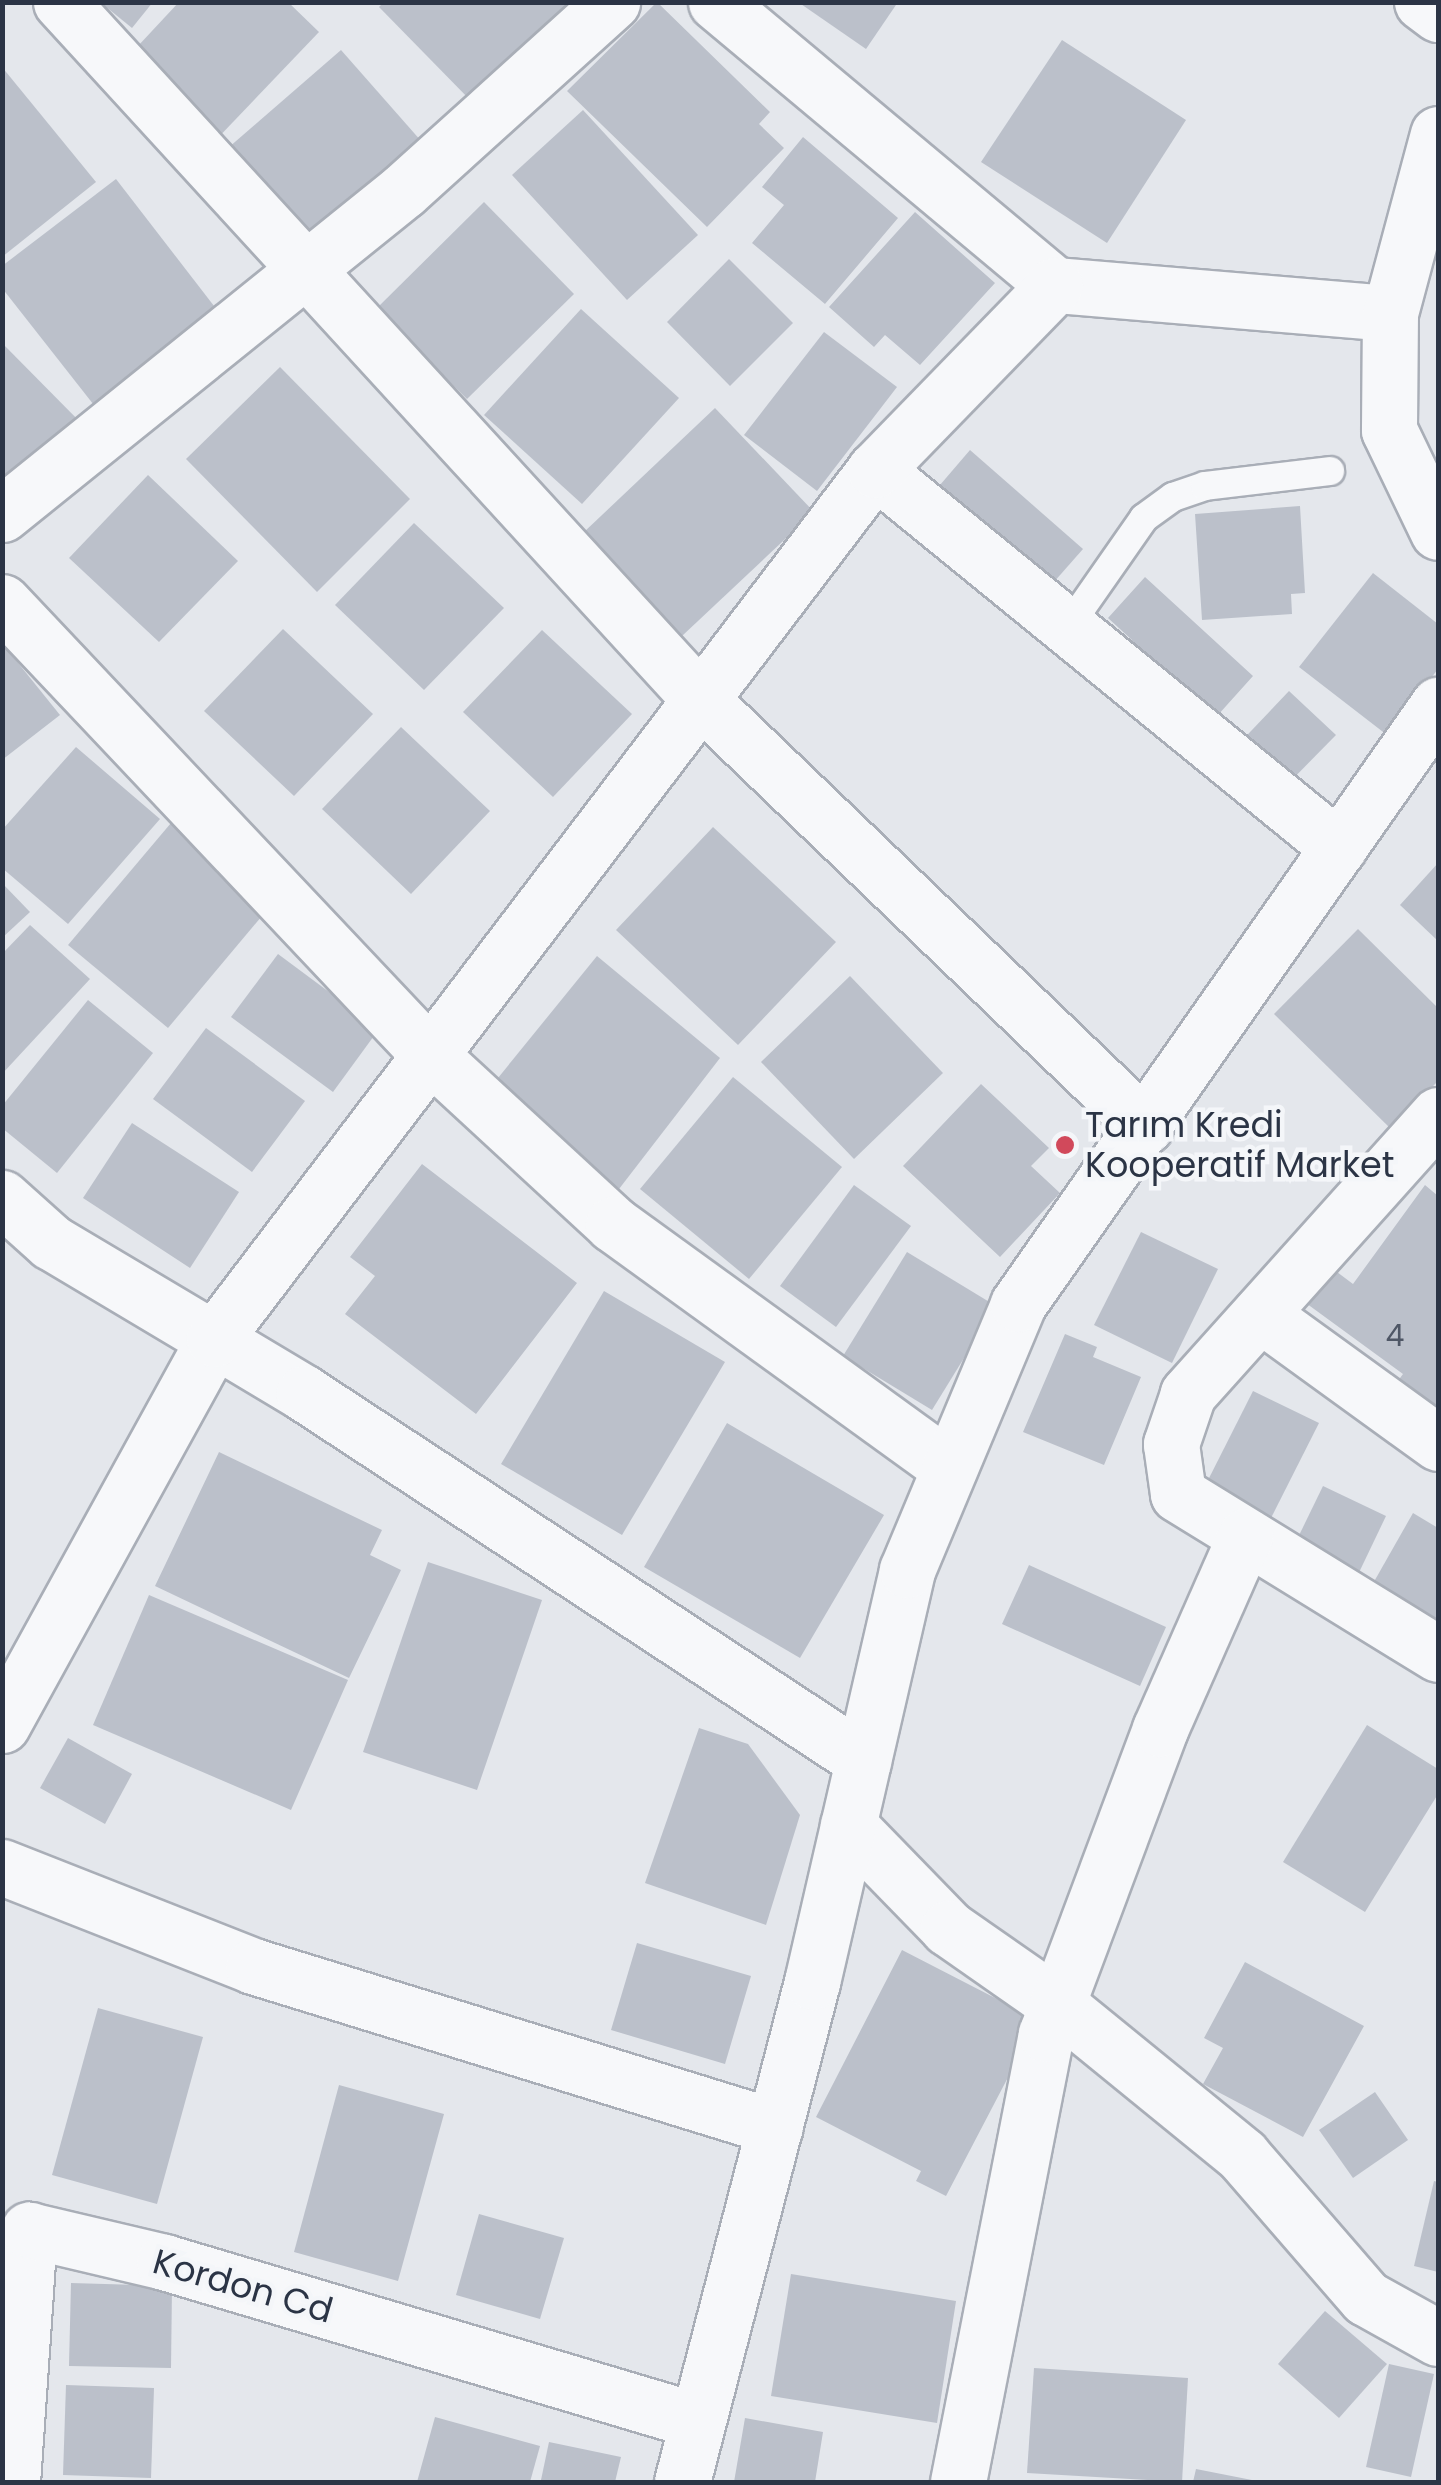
<!DOCTYPE html>
<html>
<head>
<meta charset="utf-8">
<style>
	body { margin:0 }
	#map { position:relative; width:1441px; height:2485px; overflow:hidden; background:#e4e7ec; font-family:Poppins,sans-serif }
	div>[style] { position:absolute }
	.building>* { inset:0; background:#bbc0ca }
	.roads { filter:drop-shadow(2px 0 #a9aeb7) drop-shadow(-2px 0 #a9aeb7) drop-shadow(0 2px #a9aeb7) drop-shadow(0 -2px #a9aeb7) }
	.service>* { height:28px; margin:-14px; padding:0 14px; transform-origin:14px; border-radius:14px; background:#f7f8fa }
	.minor>* { height:55px; margin:-27.5px; padding:0 27.5px; transform-origin:27.5px; border-radius:27.5px; background:#f7f8fa }
	.dots>* { width:28px; height:28px; translate:-50% -50%; box-sizing:border-box; border:5px solid #f4f6f9; border-radius:50% }
	span { translate:-50% -50%; white-space:nowrap; text-align:center; line-height:1.15; -webkit-text-stroke:9px #f4f6f9; paint-order:stroke }
	.number-label { font-size:30px; color:#4f5766 }
	.number-label span { -webkit-text-stroke-width:0 }
	.poi-label { font-size:35px; color:#2b3445 }
	.left { translate:0 -50%; text-align:left }
	.street-label { font-size:35px; color:#2b3445 }
	.frame { position:absolute; inset:0; border:5px solid #2b3445; pointer-events:none }
</style>
</head>
<body>
<div id="map">
	<div class="building">
		<i style="clip-path:polygon(100px 2px,153px 2px,132px 28px)"></i>
		<i style="clip-path:polygon(179px 2px,288px 2px,319px 32px,212px 144px,124px 61px)"></i>
		<i style="clip-path:polygon(384px 2px,578px 2px,473px 103px,379px 7px)"></i>
		<i style="clip-path:polygon(657px 2px,770px 112px,759px 124px,784px 148px,707px 227px,567px 91px)"></i>
		<i style="clip-path:polygon(798px 2px,898px 2px,866px 49px)"></i>
		<i style="clip-path:polygon(1062px 40px,1186px 120px,1107px 243px,981px 162px)"></i>
		<i style="clip-path:polygon(341px 50px,422px 142px,309px 240px,228px 148px)"></i>
		<i style="clip-path:polygon(2px 67px,96px 182px,2px 257px)"></i>
		<i style="clip-path:polygon(583px 110px,698px 235px,627px 300px,512px 175px)"></i>
		<i style="clip-path:polygon(803px 137px,898px 218px,825px 304px,752px 243px,784px 205px,762px 187px)"></i>
		<i style="clip-path:polygon(116px 179px,231px 328px,108px 423px,2px 288px,2px 266px)"></i>
		<i style="clip-path:polygon(484px 202px,574px 294px,467px 399px,376px 309px)"></i>
		<i style="clip-path:polygon(915px 212px,995px 283px,920px 365px,885px 335px,874px 347px,829px 307px)"></i>
		<i style="clip-path:polygon(729px 259px,793px 323px,730px 386px,667px 322px)"></i>
		<i style="clip-path:polygon(581px 309px,679px 398px,582px 504px,484px 415px)"></i>
		<i style="clip-path:polygon(824px 332px,897px 387px,817px 491px,744px 435px)"></i>
		<i style="clip-path:polygon(2px 343px,88px 430px,2px 483px)"></i>
		<i style="clip-path:polygon(280px 367px,410px 499px,317px 592px,186px 459px)"></i>
		<i style="clip-path:polygon(715px 408px,814px 512px,682px 636px,583px 533px)"></i>
		<i style="clip-path:polygon(970px 450px,1083px 549px,1046px 591px,934px 492px)"></i>
		<i style="clip-path:polygon(148px 475px,238px 561px,159px 642px,69px 558px)"></i>
		<i style="clip-path:polygon(1300px 506px,1305px 593px,1291px 594px,1292px 614px,1202px 620px,1195px 514px)"></i>
		<i style="clip-path:polygon(414px 523px,504px 608px,424px 690px,335px 605px)"></i>
		<i style="clip-path:polygon(1373px 573px,1438px 624px,1438px 669px,1387px 735px,1299px 667px)"></i>
		<i style="clip-path:polygon(1145px 577px,1253px 676px,1200px 735px,1115px 658px,1132px 640px,1108px 618px)"></i>
		<i style="clip-path:polygon(283px 629px,373px 714px,294px 796px,204px 711px)"></i>
		<i style="clip-path:polygon(542px 630px,632px 714px,553px 797px,463px 712px)"></i>
		<i style="clip-path:polygon(2px 643px,60px 715px,2px 760px)"></i>
		<i style="clip-path:polygon(1289px 691px,1336px 735px,1277px 795px,1231px 752px)"></i>
		<i style="clip-path:polygon(401px 727px,490px 811px,411px 894px,322px 809px)"></i>
		<i style="clip-path:polygon(76px 747px,160px 819px,68px 924px,2px 868px,2px 830px)"></i>
		<i style="clip-path:polygon(171px 823px,272px 904px,168px 1028px,68px 945px)"></i>
		<i style="clip-path:polygon(713px 827px,836px 942px,738px 1045px,616px 930px)"></i>
		<i style="clip-path:polygon(1438px 863px,1438px 941px,1400px 905px)"></i>
		<i style="clip-path:polygon(2px 883px,30px 912px,2px 938px)"></i>
		<i style="clip-path:polygon(30px 925px,90px 979px,2px 1074px,2px 954px)"></i>
		<i style="clip-path:polygon(1358px 929px,1438px 1008px,1438px 1081px,1391px 1129px,1274px 1014px)"></i>
		<i style="clip-path:polygon(278px 954px,379px 1029px,333px 1092px,231px 1017px)"></i>
		<i style="clip-path:polygon(597px 956px,720px 1058px,619px 1189px,489px 1089px)"></i>
		<i style="clip-path:polygon(850px 976px,943px 1073px,854px 1159px,761px 1062px)"></i>
		<i style="clip-path:polygon(88px 1000px,153px 1053px,57px 1173px,2px 1128px,2px 1106px)"></i>
		<i style="clip-path:polygon(206px 1028px,305px 1101px,252px 1172px,153px 1099px)"></i>
		<i style="clip-path:polygon(733px 1077px,842px 1167px,749px 1279px,640px 1189px)"></i>
		<i style="clip-path:polygon(981px 1084px,1049px 1148px,1031px 1166px,1060px 1193px,1000px 1257px,903px 1166px)"></i>
		<i style="clip-path:polygon(132px 1123px,239px 1192px,190px 1268px,83px 1198px)"></i>
		<i style="clip-path:polygon(422px 1164px,577px 1283px,476px 1414px,345px 1314px,375px 1276px,350px 1257px)"></i>
		<i style="clip-path:polygon(854px 1185px,911px 1226px,836px 1327px,780px 1286px)"></i>
		<i style="clip-path:polygon(1425px 1185px,1438px 1196px,1438px 1430px,1389px 1393px,1403px 1374px,1299px 1298px,1325px 1263px,1353px 1284px)"></i>
		<i style="clip-path:polygon(1141px 1232px,1218px 1269px,1172px 1363px,1094px 1325px)"></i>
		<i style="clip-path:polygon(907px 1252px,996px 1306px,932px 1410px,843px 1356px)"></i>
		<i style="clip-path:polygon(604px 1291px,725px 1362px,622px 1535px,501px 1464px)"></i>
		<i style="clip-path:polygon(1065px 1334px,1097px 1347px,1093px 1357px,1141px 1377px,1104px 1465px,1023px 1432px)"></i>
		<i style="clip-path:polygon(1253px 1391px,1319px 1423px,1267px 1526px,1201px 1494px)"></i>
		<i style="clip-path:polygon(727px 1423px,884px 1515px,800px 1658px,644px 1567px)"></i>
		<i style="clip-path:polygon(219px 1452px,382px 1530px,370px 1555px,401px 1570px,349px 1678px,155px 1586px)"></i>
		<i style="clip-path:polygon(1323px 1486px,1386px 1516px,1353px 1585px,1289px 1556px)"></i>
		<i style="clip-path:polygon(1413px 1513px,1438px 1528px,1438px 1616px,1431px 1630px,1367px 1594px)"></i>
		<i style="clip-path:polygon(428px 1562px,542px 1600px,477px 1790px,363px 1752px)"></i>
		<i style="clip-path:polygon(1029px 1565px,1166px 1627px,1140px 1686px,1002px 1624px)"></i>
		<i style="clip-path:polygon(149px 1595px,348px 1680px,291px 1810px,93px 1725px)"></i>
		<i style="clip-path:polygon(1367px 1725px,1438px 1769px,1438px 1794px,1365px 1912px,1283px 1862px)"></i>
		<i style="clip-path:polygon(699px 1728px,748px 1744px,800px 1815px,766px 1925px,645px 1883px)"></i>
		<i style="clip-path:polygon(68px 1738px,132px 1774px,105px 1824px,40px 1788px)"></i>
		<i style="clip-path:polygon(637px 1943px,751px 1976px,725px 2064px,611px 2030px)"></i>
		<i style="clip-path:polygon(902px 1950px,1038px 2020px,946px 2196px,916px 2181px,921px 2171px,816px 2117px)"></i>
		<i style="clip-path:polygon(1245px 1962px,1364px 2026px,1303px 2137px,1203px 2084px,1223px 2048px,1204px 2038px)"></i>
		<i style="clip-path:polygon(98px 2008px,203px 2037px,157px 2204px,52px 2175px)"></i>
		<i style="clip-path:polygon(339px 2085px,444px 2114px,398px 2281px,294px 2252px)"></i>
		<i style="clip-path:polygon(1375px 2092px,1408px 2140px,1353px 2178px,1319px 2130px)"></i>
		<i style="clip-path:polygon(1434px 2181px,1438px 2182px,1438px 2272px,1414px 2266px)"></i>
		<i style="clip-path:polygon(479px 2214px,564px 2238px,540px 2319px,456px 2295px)"></i>
		<i style="clip-path:polygon(791px 2274px,956px 2301px,937px 2423px,771px 2396px)"></i>
		<i style="clip-path:polygon(71px 2283px,172px 2286px,171px 2368px,69px 2366px)"></i>
		<i style="clip-path:polygon(1325px 2311px,1387px 2364px,1339px 2418px,1278px 2364px)"></i>
		<i style="clip-path:polygon(1389px 2364px,1434px 2374px,1411px 2477px,1366px 2467px)"></i>
		<i style="clip-path:polygon(1034px 2368px,1188px 2378px,1182px 2482px,1027px 2473px)"></i>
		<i style="clip-path:polygon(66px 2385px,154px 2388px,151px 2478px,63px 2475px)"></i>
		<i style="clip-path:polygon(435px 2417px,540px 2446px,530px 2482px,417px 2482px)"></i>
		<i style="clip-path:polygon(745px 2418px,823px 2432px,815px 2482px,734px 2482px)"></i>
		<i style="clip-path:polygon(549px 2442px,621px 2457px,615px 2482px,541px 2480px)"></i>
		<i style="clip-path:polygon(1196px 2469px,1257px 2481px,1257px 2482px,1193px 2482px)"></i>
	</div>
	<div class="roads">
		<div class="service">
			<i style="left:1068px;top:627px;width:133px;rotate:-55.1deg"></i>
			<i style="left:1144px;top:518px;width:36px;rotate:-36deg"></i>
			<i style="left:1173px;top:497px;width:34px;rotate:-19deg"></i>
			<i style="left:1205px;top:486px;width:126px;rotate:-6.8deg"></i>
		</div>
		<div class="minor">
			<i style="left:61px;top:2px;width:946px;rotate:47.49deg"></i>
			<i style="left:700px;top:699px;width:617px;rotate:43.82deg"></i>
			<i style="left:716px;top:2px;width:442px;rotate:39.9deg"></i>
			<i style="left:1055px;top:285px;width:336px;rotate:4.8deg"></i>
			<i style="left:1422px;top:2px;width:20px;rotate:37deg"></i>
			<i style="left:1438px;top:134px;width:185px;rotate:105deg"></i>
			<i style="left:1390px;top:313px;width:117px;rotate:90.5deg"></i>
			<i style="left:1389px;top:430px;width:113px;rotate:64.3deg"></i>
			<i style="left:875px;top:470px;width:598px;rotate:39.17deg"></i>
			<i style="left:2px;top:514px;width:515px;rotate:-38.85deg"></i>
			<i style="left:403px;top:191px;width:282px;rotate:-42.1deg"></i>
			<i style="left:2px;top:602px;width:623px;rotate:46.63deg"></i>
			<i style="left:430px;top:1055px;width:249px;rotate:42.7deg"></i>
			<i style="left:613px;top:1224px;width:415px;rotate:35.9deg"></i>
			<i style="left:1438px;top:1115px;width:375px;rotate:131.9deg"></i>
			<i style="left:1188px;top:1394px;width:53px;rotate:108.8deg"></i>
			<i style="left:1171px;top:1444px;width:50px;rotate:82deg"></i>
			<i style="left:1178px;top:1494px;width:305px;rotate:31.6deg"></i>
			<i style="left:2px;top:1198px;width:66px;rotate:41.9deg"></i>
			<i style="left:51px;top:1242px;width:295px;rotate:30.8deg"></i>
			<i style="left:304px;top:1393px;width:669px;rotate:33.29deg"></i>
			<i style="left:1260px;top:1314px;width:220px;rotate:35.9deg"></i>
			<i style="left:2px;top:1725px;width:440px;rotate:-61.2deg"></i>
			<i style="left:214px;top:1339px;width:1092px;rotate:-52.74deg"></i>
			<i style="left:875px;top:470px;width:258px;rotate:-45.8deg"></i>
			<i style="left:848px;top:1825px;width:144px;rotate:45.8deg"></i>
			<i style="left:948px;top:1928px;width:133px;rotate:34.9deg"></i>
			<i style="left:1057px;top:2004px;width:239px;rotate:39.2deg"></i>
			<i style="left:1242px;top:2155px;width:189px;rotate:49.1deg"></i>
			<i style="left:1366px;top:2298px;width:82px;rotate:29.1deg"></i>
			<i style="left:2px;top:1867px;width:270px;rotate:21.5deg"></i>
			<i style="left:253px;top:1966px;width:546px;rotate:17.14deg"></i>
			<i style="left:12px;top:2482px;width:253px;rotate:-86.1deg"></i>
			<i style="left:29px;top:2230px;width:139px;rotate:13.3deg"></i>
			<i style="left:164px;top:2262px;width:557px;rotate:16.58deg"></i>
			<i style="left:682px;top:2482px;width:517px;rotate:-75.43deg"></i>
			<i style="left:812px;top:1982px;width:423px;rotate:-77deg"></i>
			<i style="left:907px;top:1570px;width:288px;rotate:-67.3deg"></i>
			<i style="left:1018px;top:1304px;width:732px;rotate:-54.96deg"></i>
			<i style="left:958px;top:2482px;width:457px;rotate:-78.9deg"></i>
			<i style="left:1046px;top:2034px;width:326px;rotate:-69.5deg"></i>
			<i style="left:1160px;top:1729px;width:211px;rotate:-66.2deg"></i>
		</div>
	</div>
	<div class="dots">
		<i style="left:1065px;top:1145px;background:#d1495b"></i>
	</div>
	<div class="number-label">
		<span style="left:1395px;top:1336px">4</span>
	</div>
	<div class="poi-label">
		<span class="left" style="left:1085px;top:1145px">Tarım Kredi<br>Kooperatif Market</span>
	</div>
	<div class="street-label">
		<span style="left:243px;top:2286px;rotate:16deg">Kordon Cd</span>
	</div>
	<div class="frame"></div>
</div>
</body>
</html>
